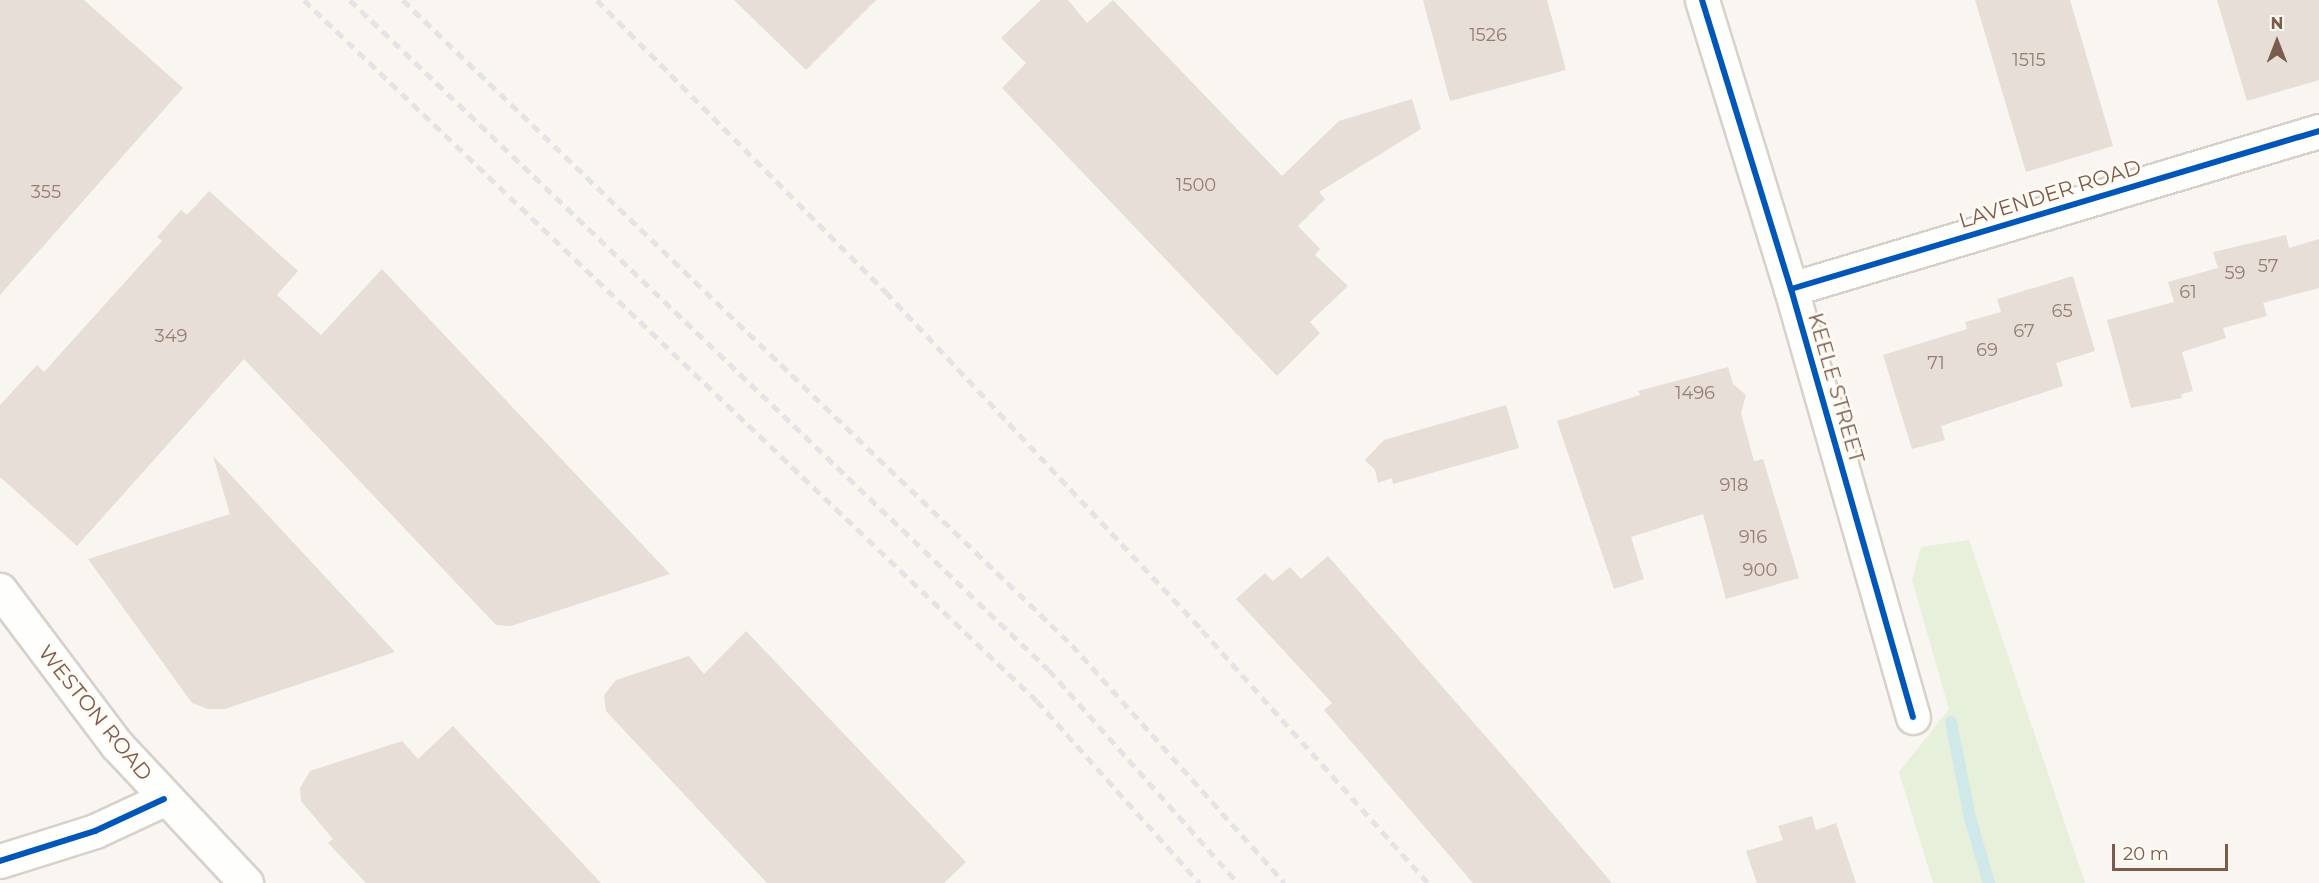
<!DOCTYPE html>
<html>
<head>
<meta charset="utf-8">
<style>
	body { margin:0 }
	#map { position:relative; width:2319px; height:883px; overflow:hidden; background:#f9f5f0; font-family:Montserrat,sans-serif }
	div>[style] { position:absolute }
	.green>* { inset:0; background:#e7f0db }
	.stream>* { height:12px; margin:-6px; padding:0 6px; transform-origin:6px; border-radius:6px; background:#d0e8ea }
	.building>* { inset:0; background:#e6ded7 }
	.roads { filter:drop-shadow(2px 0 #d7d1cb) drop-shadow(-2px 0 #d7d1cb) drop-shadow(0 2px #d7d1cb) drop-shadow(0 -2px #d7d1cb) }
	.street>* { height:33px; margin:-16.5px; padding:0 16.5px; transform-origin:16.5px; border-radius:16.5px; background:#fefefd }
	.secondary>* { height:33px; margin:-16.5px; padding:0 16.5px; transform-origin:16.5px; border-radius:16.5px; background:#fefefd }
	.rail>* { height:4.5px; margin-top:-2.25px; transform-origin:0; background:repeating-linear-gradient(90deg,#e6e3e7 0 9px,transparent 0 15px) }
	.cycleway>* { height:6px; margin:-3px; padding:0 3px; transform-origin:3px; border-radius:3px; background:#0057b8 }
	span { translate:-50% -50%; white-space:nowrap; text-align:center; line-height:1.15; -webkit-text-stroke:5px #fffaf3; paint-order:stroke }
	.number-label { font-size:18px; color:#977e72 }
	.number-label span { -webkit-text-stroke-width:0 }
	.street-label { font-size:21px; color:#7a5c4d }
	.north { position:absolute; left:2247px; top:12px; width:60px; height:60px; -webkit-text-stroke:4px #fffaf3; paint-order:stroke; rotate:0deg; font-size:16px; font-weight:700; line-height:24px; text-align:center; color:#7a5c4d }
	.north::after { content:''; display:block; margin:auto; width:21px; height:27px; background:#7a5c4d; clip-path:polygon(50% 0,100% 100%,50% 72%,0 100%) }
	.scale { position:absolute; left:2112px; top:844px; width:116px; height:27px; box-sizing:border-box; border:3px solid #7a5c4d; border-top:0; padding-left:8px; font-size:18px; line-height:21px; white-space:nowrap; color:#7a5c4d; -webkit-text-stroke:4px #fffaf3; paint-order:stroke }
</style>
</head>
<body>
<div id="map">
	<div class="green">
		<i style="clip-path:polygon(1969px 540px,2085px 883px,1933px 883px,1899px 772px,1949px 709px,1912px 580px,1921px 547px)"></i>
	</div>
	<div class="stream">
		<i style="left:1951px;top:722px;width:98px;rotate:78.8deg"></i>
		<i style="left:1970px;top:818px;width:68px;rotate:73.7deg"></i>
	</div>
	<div class="building">
		<i style="clip-path:polygon(0 0,84px 0,183px 88px,0 295px)"></i>
		<i style="clip-path:polygon(734px 0,876px 0,806px 70px)"></i>
		<i style="clip-path:polygon(1041px 0,1068px 0,1087px 23px,1113px 0,1282px 176px,1339px 121px,1412px 99px,1421px 129px,1319px 192px,1325px 199px,1298px 226px,1320px 249px,1315px 255px,1348px 286px,1310px 322px,1320px 333px,1277px 376px,1002px 88px,1026px 63px,1001px 38px)"></i>
		<i style="clip-path:polygon(1423px 0,1547px 0,1566px 70px,1450px 101px)"></i>
		<i style="clip-path:polygon(1975px 0,2070px 0,2113px 146px,2026px 172px)"></i>
		<i style="clip-path:polygon(2217px 0,2319px 0,2319px 80px,2247px 101px)"></i>
		<i style="clip-path:polygon(209px 191px,298px 271px,277px 295px,321px 335px,382px 269px,670px 574px,511px 626px,496px 625px,244px 359px,77px 546px,0 477px,0 405px,37px 365px,44px 372px,162px 241px,157px 237px,181px 210px,187px 215px)"></i>
		<i style="clip-path:polygon(2286px 235px,2289px 248px,2319px 239px,2319px 288px,2263px 303px,2267px 316px,2223px 328px,2226px 338px,2182px 352px,2193px 391px,2181px 394px,2182px 398px,2131px 408px,2107px 320px,2174px 302px,2168px 282px,2218px 268px,2213px 252px)"></i>
		<i style="clip-path:polygon(2073px 276px,2095px 351px,2056px 363px,2063px 386px,1941px 426px,1945px 440px,1912px 449px,1883px 355px,1967px 329px,1965px 322px,2001px 312px,1997px 299px)"></i>
		<i style="clip-path:polygon(1728px 367px,1733px 384px,1746px 395px,1741px 413px,1754px 461px,1763px 459px,1799px 578px,1726px 599px,1703px 514px,1631px 537px,1644px 579px,1614px 589px,1557px 421px,1640px 395px,1638px 391px)"></i>
		<i style="clip-path:polygon(1506px 405px,1519px 448px,1393px 484px,1392px 478px,1378px 483px,1375px 470px,1365px 460px,1384px 440px)"></i>
		<i style="clip-path:polygon(213px 456px,395px 652px,225px 709px,208px 709px,192px 703px,88px 559px,230px 514px)"></i>
		<i style="clip-path:polygon(1328px 556px,1516px 771px,1612px 883px,1473px 883px,1324px 710px,1332px 703px,1236px 599px,1265px 573px,1273px 581px,1290px 567px,1301px 579px)"></i>
		<i style="clip-path:polygon(746px 631px,966px 862px,944px 883px,767px 883px,606px 711px,604px 695px,616px 680px,689px 656px,704px 674px)"></i>
		<i style="clip-path:polygon(453px 726px,601px 883px,366px 883px,328px 843px,333px 839px,301px 801px,300px 788px,310px 771px,402px 741px,418px 759px)"></i>
		<i style="clip-path:polygon(1812px 816px,1816px 830px,1836px 823px,1856px 883px,1757px 883px,1746px 851px,1783px 840px,1778px 826px)"></i>
	</div>
	<div class="roads">
		<div class="street">
			<i style="left:1702px;top:0;width:302px;rotate:72.9deg"></i>
			<i style="left:1791px;top:289px;width:445px;rotate:74.1deg"></i>
			<i style="left:1791px;top:289px;width:551px;rotate:-16.66deg"></i>
			<i style="left:0;top:861px;width:100px;rotate:-17.5deg"></i>
			<i style="left:95px;top:831px;width:76px;rotate:-24.9deg"></i>
		</div>
		<div class="secondary">
			<i style="left:0;top:590px;width:194px;rotate:53deg"></i>
			<i style="left:117px;top:745px;width:189px;rotate:46.9deg"></i>
		</div>
	</div>
	<div class="rail">
		<i style="left:304px;top:0;width:1014px;rotate:43.72deg"></i>
		<i style="left:1037px;top:701px;width:244px;rotate:48.2deg"></i>
		<i style="left:350px;top:0;width:968px;rotate:43.79deg"></i>
		<i style="left:1049px;top:670px;width:285px;rotate:48.4deg"></i>
		<i style="left:403px;top:0;width:929px;rotate:43.95deg"></i>
		<i style="left:1072px;top:645px;width:319px;rotate:48.2deg"></i>
		<i style="left:597px;top:0;width:411px;rotate:45.3deg"></i>
		<i style="left:886px;top:292px;width:463px;rotate:46.9deg"></i>
		<i style="left:1202px;top:630px;width:339px;rotate:48.2deg"></i>
	</div>
	<div class="cycleway">
		<i style="left:1702px;top:0;width:302px;rotate:72.9deg"></i>
		<i style="left:1791px;top:289px;width:445px;rotate:74.1deg"></i>
		<i style="left:1791px;top:289px;width:551px;rotate:-16.66deg"></i>
		<i style="left:0;top:861px;width:100px;rotate:-17.5deg"></i>
		<i style="left:95px;top:831px;width:76px;rotate:-24.9deg"></i>
	</div>
	<div class="number-label">
		<span style="left:1488px;top:35px">1526</span>
		<span style="left:2029px;top:60px">1515</span>
		<span style="left:1196px;top:185px">1500</span>
		<span style="left:46px;top:192px">355</span>
		<span style="left:2268px;top:266px">57</span>
		<span style="left:2235px;top:273px">59</span>
		<span style="left:2188px;top:292px">61</span>
		<span style="left:2062px;top:311px">65</span>
		<span style="left:2024px;top:331px">67</span>
		<span style="left:171px;top:336px">349</span>
		<span style="left:1987px;top:350px">69</span>
		<span style="left:1936px;top:363px">71</span>
		<span style="left:1695px;top:393px">1496</span>
		<span style="left:1734px;top:485px">918</span>
		<span style="left:1753px;top:537px">916</span>
		<span style="left:1760px;top:570px">900</span>
	</div>
	<div class="street-label">
		<span style="left:2050px;top:194px;rotate:-17deg">LAVENDER ROAD</span>
		<span style="left:1836px;top:388px;rotate:74deg">KEELE STREET</span>
		<span style="left:95px;top:713px;rotate:51deg">WESTON ROAD</span>
	</div>
	<div class="north">N</div>
	<div class="scale">20 m</div>
</div>
</body>
</html>
